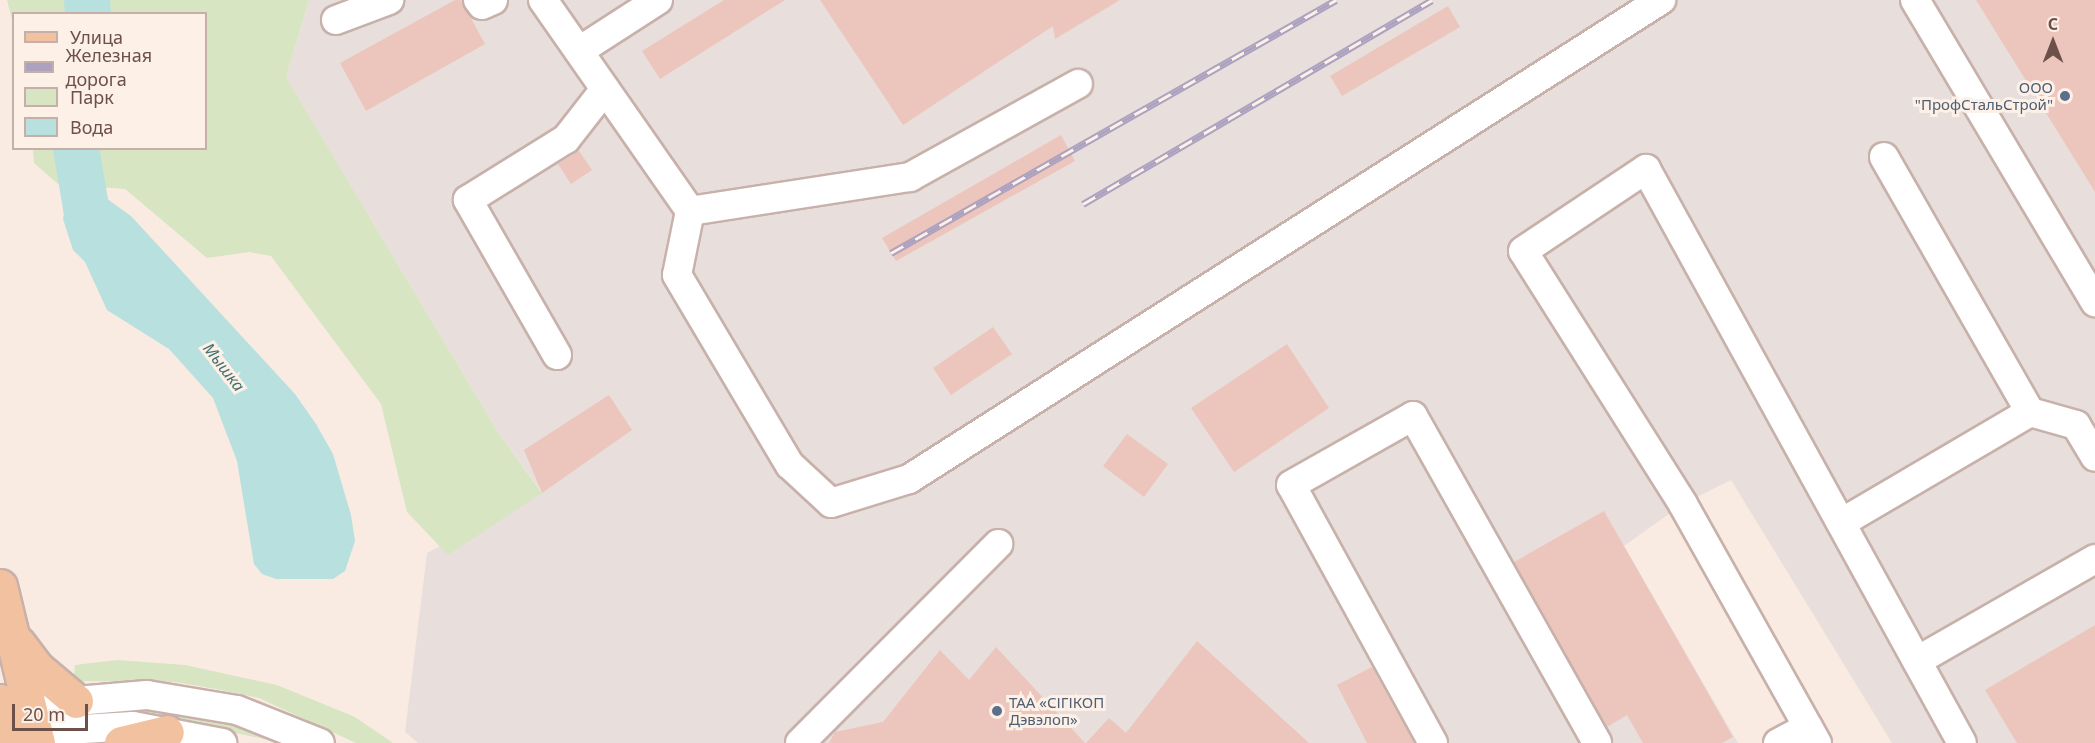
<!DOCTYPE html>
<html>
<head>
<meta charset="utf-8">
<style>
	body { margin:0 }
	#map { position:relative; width:2095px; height:743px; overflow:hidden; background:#f9ebe1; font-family:"Noto Sans",sans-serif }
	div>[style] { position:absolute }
	.industrial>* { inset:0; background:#e8dfdc }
	.green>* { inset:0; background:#d7e5c2 }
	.water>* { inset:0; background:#b8e0de }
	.river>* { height:46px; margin:-23px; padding:0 23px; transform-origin:23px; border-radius:23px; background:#b8e0de }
	.building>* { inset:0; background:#ecc5bc }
	.roads { filter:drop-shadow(2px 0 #c8b1aa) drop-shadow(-2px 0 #c8b1aa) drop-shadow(0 2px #c8b1aa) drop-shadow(0 -2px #c8b1aa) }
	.minor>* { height:28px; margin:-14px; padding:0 14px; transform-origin:14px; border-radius:14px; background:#fff }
	.major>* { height:33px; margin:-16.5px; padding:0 16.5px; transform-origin:16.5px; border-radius:16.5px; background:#f2c2a0 }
	.rail>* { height:7px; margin-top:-3.5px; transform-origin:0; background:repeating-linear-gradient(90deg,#fdf0e7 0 14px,#aca2c0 0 28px); box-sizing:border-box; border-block:2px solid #aca2c0 }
	.dots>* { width:16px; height:16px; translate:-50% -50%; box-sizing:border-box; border:3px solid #fdf0e7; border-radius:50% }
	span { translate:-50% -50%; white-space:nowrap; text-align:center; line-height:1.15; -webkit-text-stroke:6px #fdf0e7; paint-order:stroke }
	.service-label { font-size:15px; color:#4e5e75 }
	.right { translate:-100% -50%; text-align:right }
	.left { translate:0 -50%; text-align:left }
	.water-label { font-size:16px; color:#417270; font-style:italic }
	.legend { position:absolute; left:12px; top:12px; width:195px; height:138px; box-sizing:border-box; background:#fdf0e7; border:2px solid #c4b0a9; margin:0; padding:8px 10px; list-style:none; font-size:18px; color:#6e504b }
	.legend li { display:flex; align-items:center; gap:12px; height:30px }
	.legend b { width:30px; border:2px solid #c4b0a9 }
	.north { position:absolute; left:2023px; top:12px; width:60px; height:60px; -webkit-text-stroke:4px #fdf0e7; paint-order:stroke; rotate:0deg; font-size:16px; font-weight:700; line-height:24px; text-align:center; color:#6e504b }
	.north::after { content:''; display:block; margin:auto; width:21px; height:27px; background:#6e504b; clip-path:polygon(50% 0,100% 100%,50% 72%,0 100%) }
	.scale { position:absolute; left:12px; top:704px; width:76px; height:27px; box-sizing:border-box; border:3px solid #6e504b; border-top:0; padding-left:8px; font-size:18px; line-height:21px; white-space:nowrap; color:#6e504b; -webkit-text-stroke:4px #fdf0e7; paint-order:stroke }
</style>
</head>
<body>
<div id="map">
	<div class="industrial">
		<i style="clip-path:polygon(309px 0,2095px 0,2095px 743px,1892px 743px,1731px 480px,1683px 504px,1624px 546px,1738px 743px,418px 743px,405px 732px,427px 553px,542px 492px,499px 434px,286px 77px)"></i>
	</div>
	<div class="green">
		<i style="clip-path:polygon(7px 0,309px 0,286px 77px,499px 434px,542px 493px,448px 555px,407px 512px,381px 404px,271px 256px,249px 252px,207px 258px,125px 189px,58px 184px,34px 163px,33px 149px,206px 148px,206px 14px,14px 14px,13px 24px)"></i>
		<i style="clip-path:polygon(117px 660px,185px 665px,277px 685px,355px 717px,393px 743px,356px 743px,259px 698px,216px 689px,175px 682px,81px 681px,74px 675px,75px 665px)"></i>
		<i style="clip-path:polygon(116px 706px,197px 712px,284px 743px,145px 714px,64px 715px)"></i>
	</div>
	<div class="water">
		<i style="clip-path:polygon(81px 191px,96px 191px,131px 216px,295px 394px,316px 424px,333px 454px,351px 515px,355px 541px,345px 571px,333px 579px,276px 579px,262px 574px,254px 564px,237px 461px,213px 398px,169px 349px,107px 310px,85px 262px,73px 250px,63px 219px,65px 206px)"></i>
	</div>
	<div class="river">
		<i style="left:87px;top:0;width:14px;rotate:86deg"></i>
		<i style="left:76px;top:148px;width:60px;rotate:80.4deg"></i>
		<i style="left:86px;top:207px;width:47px;rotate:60.7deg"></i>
	</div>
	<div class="building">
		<i style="clip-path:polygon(455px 0,461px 0,485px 44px,366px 111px,340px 63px)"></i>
		<i style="clip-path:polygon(724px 0,785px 0,660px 79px,642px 51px)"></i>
		<i style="clip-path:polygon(820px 0,1120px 0,1055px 39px,1053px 26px,903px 125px)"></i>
		<i style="clip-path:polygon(1976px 0,2095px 0,2095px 192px)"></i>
		<i style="clip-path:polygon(1448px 6px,1460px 27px,1342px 96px,1330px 76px)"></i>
		<i style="clip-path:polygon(1061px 135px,1075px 161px,896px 261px,882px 238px)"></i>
		<i style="clip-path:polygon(579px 151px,592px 170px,571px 184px,558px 164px)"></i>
		<i style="clip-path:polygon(993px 327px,1012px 354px,951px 395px,933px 368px)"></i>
		<i style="clip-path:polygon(1287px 344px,1329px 408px,1234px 472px,1191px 408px)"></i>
		<i style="clip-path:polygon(609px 395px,632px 430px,542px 493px,524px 450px)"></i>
		<i style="clip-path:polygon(1127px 434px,1168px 464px,1144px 497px,1103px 466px)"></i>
		<i style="clip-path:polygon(1604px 511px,1733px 737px,1722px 743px,1643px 743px,1627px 715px,1607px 727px,1514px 562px)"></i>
		<i style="clip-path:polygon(2095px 625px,2095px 743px,2017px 743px,1985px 690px)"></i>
		<i style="clip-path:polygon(1197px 641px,1309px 743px,1086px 743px,1109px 718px,1126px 733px)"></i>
		<i style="clip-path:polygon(996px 647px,1085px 743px,829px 743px,835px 732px,883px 722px,940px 650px,969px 680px)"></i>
		<i style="clip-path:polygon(1372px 667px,1414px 743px,1367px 743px,1337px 685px)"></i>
	</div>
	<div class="roads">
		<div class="minor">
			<i style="left:478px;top:0;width:6px;rotate:51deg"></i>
			<i style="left:482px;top:5px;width:12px;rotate:-24deg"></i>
			<i style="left:543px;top:0;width:257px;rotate:55.1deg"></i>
			<i style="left:690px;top:211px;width:223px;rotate:-8.8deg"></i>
			<i style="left:910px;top:177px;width:192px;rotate:-29deg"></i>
			<i style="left:1915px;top:0;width:352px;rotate:59.2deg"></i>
			<i style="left:336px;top:20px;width:57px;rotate:-20.7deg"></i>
			<i style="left:579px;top:51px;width:94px;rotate:-32.8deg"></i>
			<i style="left:1884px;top:157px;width:294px;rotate:60.2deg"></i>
			<i style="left:690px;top:211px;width:65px;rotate:101.5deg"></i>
			<i style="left:677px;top:275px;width:221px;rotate:59.3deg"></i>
			<i style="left:790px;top:465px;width:56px;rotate:42.8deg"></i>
			<i style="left:831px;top:503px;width:82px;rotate:-17.1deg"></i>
			<i style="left:909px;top:479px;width:892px;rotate:-32.5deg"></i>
			<i style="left:557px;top:355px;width:179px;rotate:-119.9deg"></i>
			<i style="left:468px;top:200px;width:115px;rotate:-31.9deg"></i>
			<i style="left:566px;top:139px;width:63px;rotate:-52deg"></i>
			<i style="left:1841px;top:523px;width:219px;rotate:-30.4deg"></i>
			<i style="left:2030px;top:412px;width:48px;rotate:15.8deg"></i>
			<i style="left:2076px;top:425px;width:37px;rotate:59deg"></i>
			<i style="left:1917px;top:661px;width:205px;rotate:-29.8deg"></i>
			<i style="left:8px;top:714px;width:69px;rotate:-10.8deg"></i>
			<i style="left:76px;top:701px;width:71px;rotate:-4.8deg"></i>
			<i style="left:147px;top:695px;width:91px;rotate:9.5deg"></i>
			<i style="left:237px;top:710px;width:89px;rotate:21.7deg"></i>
			<i style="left:15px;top:720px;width:37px;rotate:17deg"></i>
			<i style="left:50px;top:731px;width:83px;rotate:-3.4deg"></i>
			<i style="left:133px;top:726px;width:91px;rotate:10.8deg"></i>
			<i style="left:800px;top:743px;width:281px;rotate:-45.1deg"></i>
			<i style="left:1433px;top:743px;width:294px;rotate:-118.8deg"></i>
			<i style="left:1291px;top:485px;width:140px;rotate:-29.5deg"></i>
			<i style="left:1413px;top:416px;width:375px;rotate:60.6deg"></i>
			<i style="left:1778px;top:743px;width:34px;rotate:-28deg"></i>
			<i style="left:1817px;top:743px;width:274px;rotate:-119.3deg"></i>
			<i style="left:1683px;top:504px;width:299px;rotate:-122.3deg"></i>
			<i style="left:1523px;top:251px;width:148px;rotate:-33.7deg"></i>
			<i style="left:1646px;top:169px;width:655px;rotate:61.17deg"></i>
		</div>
		<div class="major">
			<i style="left:0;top:586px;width:162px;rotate:76.4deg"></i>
			<i style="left:18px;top:643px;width:31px;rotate:53deg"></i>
			<i style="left:37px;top:668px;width:51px;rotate:40.2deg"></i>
			<i style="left:0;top:701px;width:44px;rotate:74.1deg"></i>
			<i style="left:121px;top:743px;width:47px;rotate:-13.4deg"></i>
		</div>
	</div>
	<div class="rail">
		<i style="left:1083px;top:204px;width:404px;rotate:-30.3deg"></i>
		<i style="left:891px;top:253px;width:512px;rotate:-29.62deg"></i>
	</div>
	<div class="dots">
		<i style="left:2065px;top:96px;background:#5c6f8a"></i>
		<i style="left:997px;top:711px;background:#5c6f8a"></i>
	</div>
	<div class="service-label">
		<span class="right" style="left:2053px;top:96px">ООО<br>"ПрофСтальСтрой"</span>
		<span class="left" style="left:1009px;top:711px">ТАА «СІГІКОП<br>Дэвэлоп»</span>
	</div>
	<div class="water-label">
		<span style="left:224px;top:367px;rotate:52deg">Мышка</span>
	</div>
	<ul class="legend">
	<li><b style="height:8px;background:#f2c2a0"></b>Улица</li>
	<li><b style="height:8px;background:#aca2c0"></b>Железная дорога</li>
	<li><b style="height:16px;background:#d7e5c2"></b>Парк</li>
	<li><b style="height:16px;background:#b8e0de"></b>Вода</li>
	</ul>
	<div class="north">С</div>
	<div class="scale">20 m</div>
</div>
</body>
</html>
